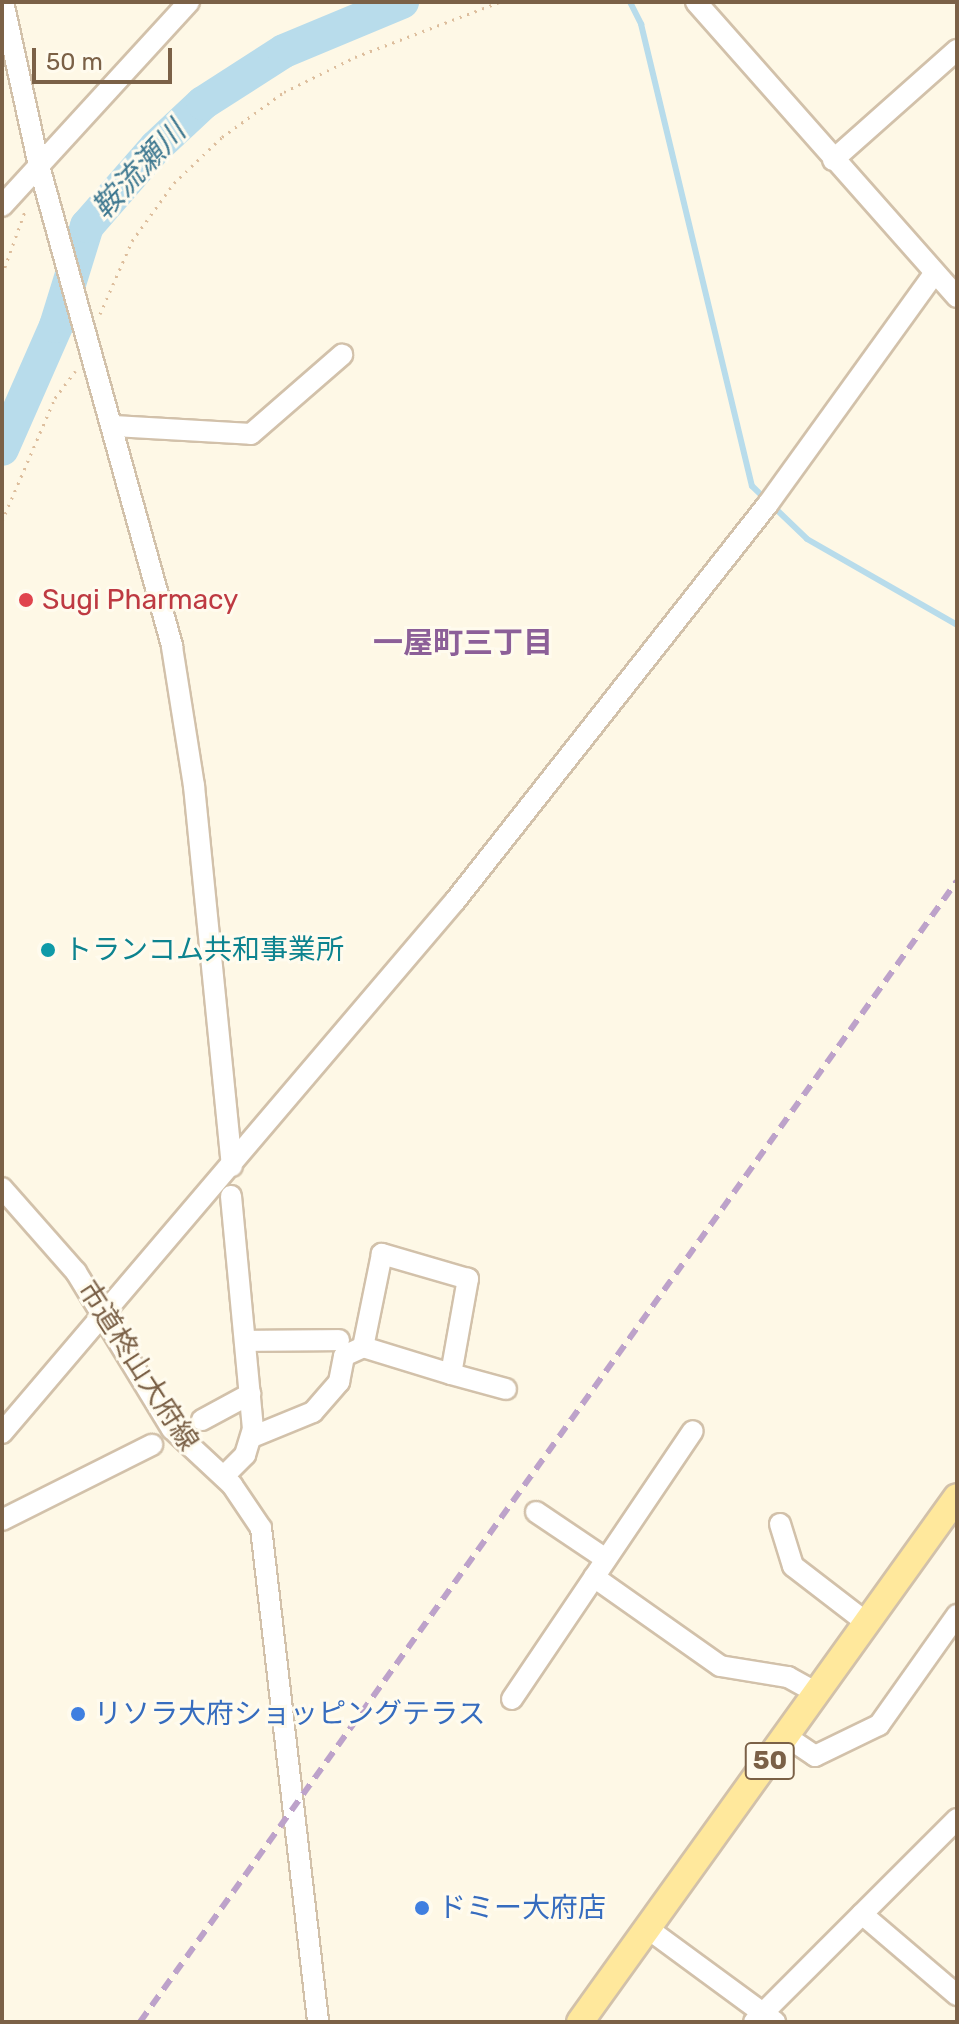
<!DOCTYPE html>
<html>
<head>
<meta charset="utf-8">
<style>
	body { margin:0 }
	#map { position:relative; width:959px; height:2024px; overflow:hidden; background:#fef8e6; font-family:Rubik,"Noto Sans JP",sans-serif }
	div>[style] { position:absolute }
	.stream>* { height:6px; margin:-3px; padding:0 3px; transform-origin:3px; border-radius:3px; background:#b8dceb }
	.river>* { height:34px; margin:-17px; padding:0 17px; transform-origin:17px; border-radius:17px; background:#b8dceb }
	.path>* { height:3px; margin-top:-1.5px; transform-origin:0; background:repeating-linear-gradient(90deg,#ddbe9d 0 2px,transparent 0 8px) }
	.roads { filter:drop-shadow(2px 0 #d2c1aa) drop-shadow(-2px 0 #d2c1aa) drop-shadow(0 2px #d2c1aa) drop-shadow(0 -2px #d2c1aa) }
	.minor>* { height:20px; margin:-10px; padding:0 10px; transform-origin:10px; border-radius:10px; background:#fff }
	.major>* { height:26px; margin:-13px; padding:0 13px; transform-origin:13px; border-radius:13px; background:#ffe89c }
	.rail>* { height:6px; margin-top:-3px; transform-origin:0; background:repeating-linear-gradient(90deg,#bda2ca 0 12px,transparent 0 20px) }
	.dots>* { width:22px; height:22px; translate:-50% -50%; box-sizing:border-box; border:4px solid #fffbee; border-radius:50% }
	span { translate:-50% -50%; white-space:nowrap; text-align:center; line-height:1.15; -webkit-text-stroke:6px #fffbee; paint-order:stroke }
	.shield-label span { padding:2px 6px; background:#fffbee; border:2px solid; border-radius:6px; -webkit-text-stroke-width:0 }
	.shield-label { font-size:26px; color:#7b6147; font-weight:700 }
	.health-label { font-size:28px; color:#be3a42 }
	.left { translate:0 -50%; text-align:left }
	.culture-label { font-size:28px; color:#0d838f }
	.street-label { font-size:28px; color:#7b6147 }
	.shop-label { font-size:28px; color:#366cbe }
	.water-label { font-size:30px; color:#3e7890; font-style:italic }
	.neighbourhood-label { font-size:30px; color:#8c5f98; font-weight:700 }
	.frame { position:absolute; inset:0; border:4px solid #7b6147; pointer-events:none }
	.scale { position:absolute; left:32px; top:48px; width:140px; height:36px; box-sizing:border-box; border:4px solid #7b6147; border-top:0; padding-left:10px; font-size:24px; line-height:28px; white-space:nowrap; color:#7b6147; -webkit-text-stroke:6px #fffbee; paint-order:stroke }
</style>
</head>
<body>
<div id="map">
	<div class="stream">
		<i style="left:630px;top:2px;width:25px;rotate:63deg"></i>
		<i style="left:641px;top:24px;width:475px;rotate:76.5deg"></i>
		<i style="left:752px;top:486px;width:76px;rotate:43.9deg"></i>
		<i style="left:807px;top:539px;width:173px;rotate:29.8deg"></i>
	</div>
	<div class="river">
		<i style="left:2px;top:449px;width:134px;rotate:-66.3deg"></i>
		<i style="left:56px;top:326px;width:105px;rotate:-72.8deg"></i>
		<i style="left:87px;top:226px;width:105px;rotate:-48.9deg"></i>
		<i style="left:156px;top:147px;width:64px;rotate:-43.1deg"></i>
		<i style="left:203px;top:103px;width:96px;rotate:-32.7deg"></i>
		<i style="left:284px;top:51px;width:128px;rotate:-22.6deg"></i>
	</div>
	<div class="path">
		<i style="left:2px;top:275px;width:68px;rotate:-70.2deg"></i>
		<i style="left:100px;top:314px;width:80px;rotate:-66.3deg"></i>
		<i style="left:132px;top:241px;width:72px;rotate:-54.1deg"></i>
		<i style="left:174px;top:183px;width:66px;rotate:-43.8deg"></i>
		<i style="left:222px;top:137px;width:77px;rotate:-36deg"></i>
		<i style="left:284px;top:92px;width:79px;rotate:-26.2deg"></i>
		<i style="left:355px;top:57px;width:155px;rotate:-20.8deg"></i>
		<i style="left:2px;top:521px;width:134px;rotate:-66.7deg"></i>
		<i style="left:55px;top:398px;width:34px;rotate:-53deg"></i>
	</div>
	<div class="roads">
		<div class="minor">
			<i style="left:3px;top:2px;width:168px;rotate:77.6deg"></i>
			<i style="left:39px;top:166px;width:499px;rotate:74.5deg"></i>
			<i style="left:172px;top:647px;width:141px;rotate:81deg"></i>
			<i style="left:194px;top:786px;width:382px;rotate:84.3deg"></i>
			<i style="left:696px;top:2px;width:394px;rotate:48.5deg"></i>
			<i style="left:833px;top:160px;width:166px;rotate:-41.6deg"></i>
			<i style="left:2px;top:206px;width:277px;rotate:-47.5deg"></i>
			<i style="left:114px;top:426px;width:137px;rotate:3.3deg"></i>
			<i style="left:251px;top:434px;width:121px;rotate:-41deg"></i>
			<i style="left:2px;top:1188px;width:112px;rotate:48.6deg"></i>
			<i style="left:76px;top:1272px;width:184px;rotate:58.6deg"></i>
			<i style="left:172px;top:1429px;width:82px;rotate:43deg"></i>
			<i style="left:232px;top:1485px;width:52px;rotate:56deg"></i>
			<i style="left:261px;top:1528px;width:497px;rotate:83.4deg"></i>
			<i style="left:245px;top:1341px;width:94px;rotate:-0.6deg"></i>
			<i style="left:451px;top:1374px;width:57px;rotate:15.3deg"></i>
			<i style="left:202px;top:1420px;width:55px;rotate:-28.4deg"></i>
			<i style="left:2px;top:1433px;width:699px;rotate:-49.59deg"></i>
			<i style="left:455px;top:901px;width:506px;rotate:-51.75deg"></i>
			<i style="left:768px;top:504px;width:280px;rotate:-54.2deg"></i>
			<i style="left:252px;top:1437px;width:66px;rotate:-22.3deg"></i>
			<i style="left:313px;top:1412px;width:40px;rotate:-49deg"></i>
			<i style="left:339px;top:1382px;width:26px;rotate:-79deg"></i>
			<i style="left:344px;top:1356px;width:21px;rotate:-25deg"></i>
			<i style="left:363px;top:1347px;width:92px;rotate:17.1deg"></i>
			<i style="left:451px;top:1374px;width:97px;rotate:-79.9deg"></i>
			<i style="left:468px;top:1279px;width:90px;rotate:-163.8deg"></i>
			<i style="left:382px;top:1254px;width:95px;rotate:101.5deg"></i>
			<i style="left:224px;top:1476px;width:30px;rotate:-45deg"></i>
			<i style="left:245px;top:1455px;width:27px;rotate:-73deg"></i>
			<i style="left:253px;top:1429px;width:234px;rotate:-95.4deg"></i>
			<i style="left:536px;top:1512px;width:84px;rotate:33.9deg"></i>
			<i style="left:2px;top:1520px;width:168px;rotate:-26.6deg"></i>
			<i style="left:780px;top:1524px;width:44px;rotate:72.8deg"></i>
			<i style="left:793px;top:1566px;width:93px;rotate:37.6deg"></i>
			<i style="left:594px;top:1577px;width:154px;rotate:35.2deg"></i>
			<i style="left:720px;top:1666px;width:69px;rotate:9.2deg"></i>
			<i style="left:788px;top:1677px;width:33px;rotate:29deg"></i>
			<i style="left:512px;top:1699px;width:323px;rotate:-56deg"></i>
			<i style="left:787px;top:1737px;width:34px;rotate:34deg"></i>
			<i style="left:815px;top:1756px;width:71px;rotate:-25.8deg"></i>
			<i style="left:879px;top:1725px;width:135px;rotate:-54.7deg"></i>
			<i style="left:862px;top:1914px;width:125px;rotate:40.5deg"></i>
			<i style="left:647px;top:1928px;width:159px;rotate:36.3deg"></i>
			<i style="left:754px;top:2022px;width:287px;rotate:-45deg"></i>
		</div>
		<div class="major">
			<i style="left:580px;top:2022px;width:646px;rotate:-54.32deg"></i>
		</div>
	</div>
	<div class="rail">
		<i style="left:140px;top:2022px;width:1403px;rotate:-54.4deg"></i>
	</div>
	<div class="dots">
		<i style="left:26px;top:600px;background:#e0444e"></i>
		<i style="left:48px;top:950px;background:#0f9aa8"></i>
		<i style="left:78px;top:1714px;background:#3f7fe0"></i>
		<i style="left:422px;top:1908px;background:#3f7fe0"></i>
	</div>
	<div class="shield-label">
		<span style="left:770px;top:1761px">50</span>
	</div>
	<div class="health-label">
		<span class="left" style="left:42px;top:600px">Sugi Pharmacy</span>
	</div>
	<div class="culture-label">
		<span class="left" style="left:64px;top:950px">トランコム共和事業所</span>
	</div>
	<div class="street-label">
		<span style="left:138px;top:1366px;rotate:57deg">市道柊山大府線</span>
	</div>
	<div class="shop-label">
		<span class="left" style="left:94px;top:1714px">リソラ大府ショッピングテラス</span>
		<span class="left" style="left:438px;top:1908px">ドミー大府店</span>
	</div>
	<div class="water-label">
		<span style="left:139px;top:170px;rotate:-47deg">鞍流瀬川</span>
	</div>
	<div class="neighbourhood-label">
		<span style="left:463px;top:643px">一屋町三丁目</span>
	</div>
	<div class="frame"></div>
	<div class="scale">50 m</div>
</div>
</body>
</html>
